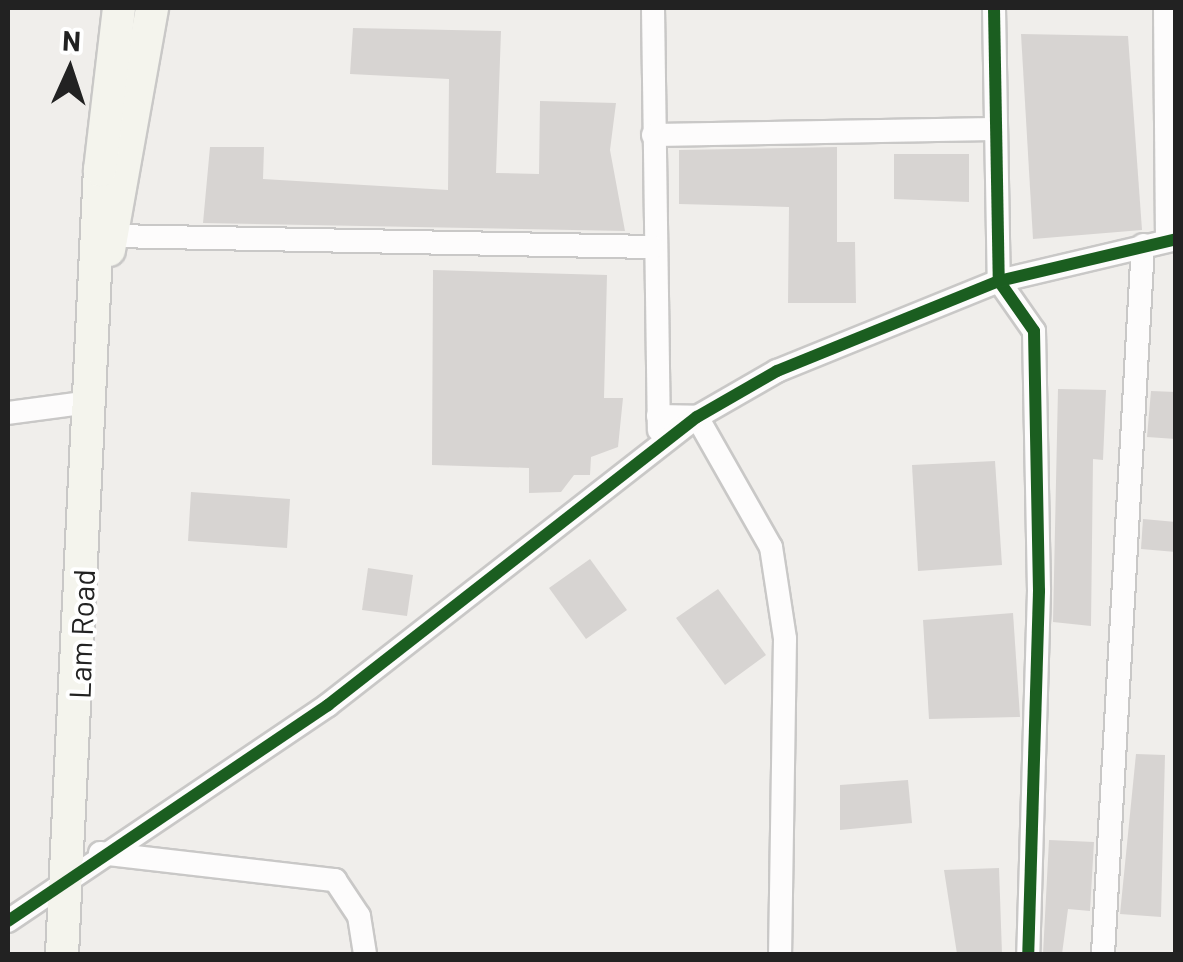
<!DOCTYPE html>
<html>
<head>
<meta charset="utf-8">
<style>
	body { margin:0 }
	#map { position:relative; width:1183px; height:962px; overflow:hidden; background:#f0eeeb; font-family:Barlow,sans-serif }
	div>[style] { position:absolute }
	.building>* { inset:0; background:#d7d4d2 }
	.roads { filter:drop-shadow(2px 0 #c9c8c7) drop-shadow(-2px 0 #c9c8c7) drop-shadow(0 2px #c9c8c7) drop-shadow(0 -2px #c9c8c7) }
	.street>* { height:22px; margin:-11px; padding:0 11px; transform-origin:11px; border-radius:11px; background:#fdfcfc }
	.secondary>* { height:32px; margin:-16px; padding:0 16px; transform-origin:16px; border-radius:16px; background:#f4f4ed }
	.cycleway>* { height:12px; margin:-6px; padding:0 6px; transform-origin:6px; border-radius:6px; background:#1b5e20 }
	span { translate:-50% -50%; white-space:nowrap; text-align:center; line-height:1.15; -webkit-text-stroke:8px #fff; paint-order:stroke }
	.street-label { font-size:30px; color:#222 }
	.frame { position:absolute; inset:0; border:10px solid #222; pointer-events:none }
	.north { position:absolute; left:20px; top:20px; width:100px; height:100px; -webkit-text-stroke:8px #fff; paint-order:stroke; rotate:3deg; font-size:28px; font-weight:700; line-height:40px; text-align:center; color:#222 }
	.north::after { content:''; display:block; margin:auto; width:35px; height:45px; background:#222; clip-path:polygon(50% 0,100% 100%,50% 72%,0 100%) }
</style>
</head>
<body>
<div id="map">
	<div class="building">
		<i style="clip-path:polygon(353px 28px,501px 31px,496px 173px,539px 174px,540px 101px,616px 103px,610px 150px,625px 231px,203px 223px,210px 147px,264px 147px,263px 179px,448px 190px,449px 79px,350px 74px)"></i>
		<i style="clip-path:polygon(1021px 34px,1128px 36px,1142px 230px,1033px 239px)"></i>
		<i style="clip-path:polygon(837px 147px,837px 242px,855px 242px,856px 303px,788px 303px,789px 207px,679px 204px,679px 150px)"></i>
		<i style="clip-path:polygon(894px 154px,969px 154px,969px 202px,894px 199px)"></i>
		<i style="clip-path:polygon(433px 270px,607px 275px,604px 398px,623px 398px,618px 447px,591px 457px,590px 475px,574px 475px,561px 492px,529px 493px,529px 468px,432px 465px)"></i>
		<i style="clip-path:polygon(1058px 389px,1106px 390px,1103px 460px,1093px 459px,1091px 626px,1053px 622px)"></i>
		<i style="clip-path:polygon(1151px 391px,1176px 392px,1176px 439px,1147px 437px)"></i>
		<i style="clip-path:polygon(995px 461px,1002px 565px,918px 571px,912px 465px)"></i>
		<i style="clip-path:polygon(191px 492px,290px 499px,287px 548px,188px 541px)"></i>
		<i style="clip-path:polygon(1143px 519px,1176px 522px,1176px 552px,1141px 549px)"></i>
		<i style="clip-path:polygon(590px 559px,627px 610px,586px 639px,549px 588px)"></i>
		<i style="clip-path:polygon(368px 568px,413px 575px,407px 616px,362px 610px)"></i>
		<i style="clip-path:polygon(718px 589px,766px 655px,725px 685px,676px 618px)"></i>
		<i style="clip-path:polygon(1013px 613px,1020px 717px,929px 719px,923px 620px)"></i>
		<i style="clip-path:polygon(1136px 754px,1165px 755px,1161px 917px,1120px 914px)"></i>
		<i style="clip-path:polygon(908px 780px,912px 823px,840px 830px,840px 785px)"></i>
		<i style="clip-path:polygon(1049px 840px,1094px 842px,1090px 911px,1068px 909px,1062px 954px,1043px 954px)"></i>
		<i style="clip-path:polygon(999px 868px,1002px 954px,957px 954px,944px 870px)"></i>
	</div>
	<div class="roads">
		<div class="street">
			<i style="left:653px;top:8px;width:422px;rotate:89.2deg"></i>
			<i style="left:994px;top:8px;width:273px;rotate:89deg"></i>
			<i style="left:999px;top:281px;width:61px;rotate:55deg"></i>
			<i style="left:1034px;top:331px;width:260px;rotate:88.9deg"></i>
			<i style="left:1039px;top:591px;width:363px;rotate:91.7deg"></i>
			<i style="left:1165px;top:8px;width:231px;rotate:89.5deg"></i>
			<i style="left:653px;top:135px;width:343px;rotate:-1deg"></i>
			<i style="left:113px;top:236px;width:540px;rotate:1.17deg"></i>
			<i style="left:8px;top:413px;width:82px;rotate:-7.7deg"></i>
			<i style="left:658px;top:416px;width:39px;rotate:1deg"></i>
			<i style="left:697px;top:417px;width:150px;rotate:60.4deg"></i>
			<i style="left:771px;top:547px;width:93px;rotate:81.3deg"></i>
			<i style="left:785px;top:639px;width:315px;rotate:90.9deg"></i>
			<i style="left:100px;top:853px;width:237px;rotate:6.6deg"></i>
			<i style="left:335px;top:880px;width:43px;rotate:56.3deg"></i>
			<i style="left:359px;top:916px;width:38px;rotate:81deg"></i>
			<i style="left:8px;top:921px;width:386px;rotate:-34deg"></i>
			<i style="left:328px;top:705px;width:468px;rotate:-38deg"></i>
			<i style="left:697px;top:417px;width:92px;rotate:-29.9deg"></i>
			<i style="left:777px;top:371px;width:240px;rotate:-22.1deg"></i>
			<i style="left:999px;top:281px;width:182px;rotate:-13.3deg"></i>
			<i style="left:1103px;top:954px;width:710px;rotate:-86.77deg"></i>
		</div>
		<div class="secondary">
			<i style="left:109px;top:250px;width:246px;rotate:-79.9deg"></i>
			<i style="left:62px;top:954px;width:785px;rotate:-87.23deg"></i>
			<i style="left:100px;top:170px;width:163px;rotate:-83.3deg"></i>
		</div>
	</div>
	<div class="cycleway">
		<i style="left:994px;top:8px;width:273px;rotate:89deg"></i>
		<i style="left:999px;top:281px;width:61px;rotate:55deg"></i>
		<i style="left:1034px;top:331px;width:260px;rotate:88.9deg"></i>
		<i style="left:1039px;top:591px;width:363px;rotate:91.7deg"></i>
		<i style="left:8px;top:921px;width:386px;rotate:-34deg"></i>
		<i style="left:328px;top:705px;width:468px;rotate:-38deg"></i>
		<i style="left:697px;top:417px;width:92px;rotate:-29.9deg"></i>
		<i style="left:777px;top:371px;width:240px;rotate:-22.1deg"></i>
		<i style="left:999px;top:281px;width:182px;rotate:-13.3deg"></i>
	</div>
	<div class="street-label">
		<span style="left:81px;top:634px;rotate:-88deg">Lam Road</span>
	</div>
	<div class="frame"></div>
	<div class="north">N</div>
</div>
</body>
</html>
